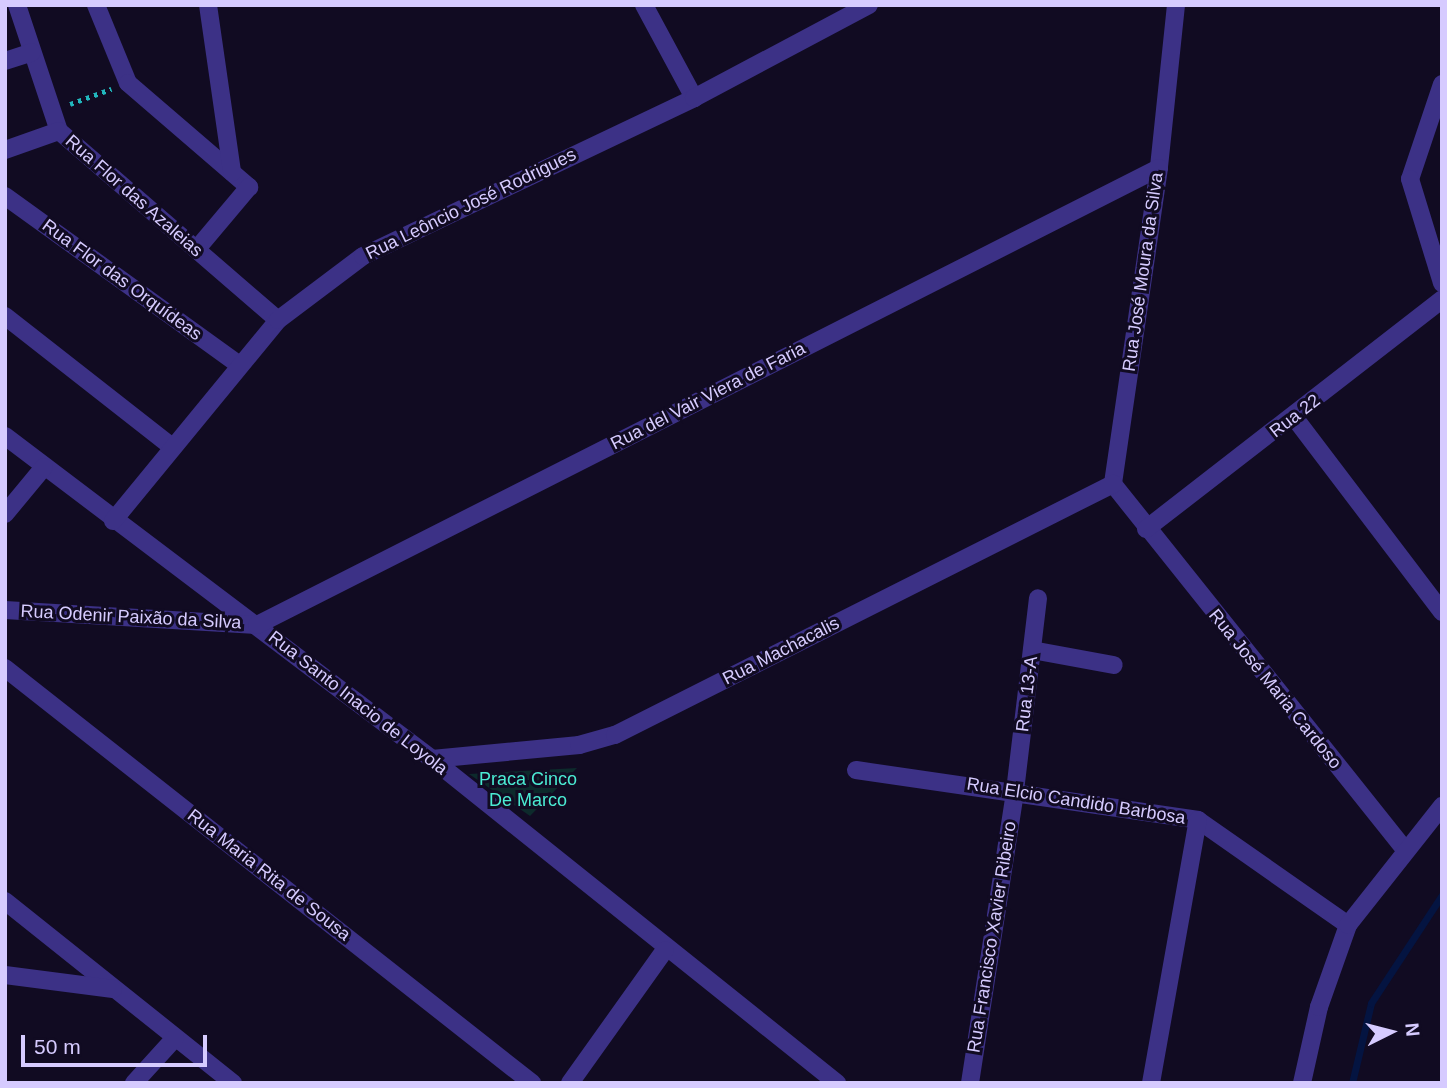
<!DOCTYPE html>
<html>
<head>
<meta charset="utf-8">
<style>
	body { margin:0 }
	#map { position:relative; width:1447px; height:1088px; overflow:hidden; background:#110b22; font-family:Helvetica,sans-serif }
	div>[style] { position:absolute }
	.green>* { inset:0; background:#0d2a2c }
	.stream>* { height:7px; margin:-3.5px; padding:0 3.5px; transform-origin:3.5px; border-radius:3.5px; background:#041441 }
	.path>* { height:4.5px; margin-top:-2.25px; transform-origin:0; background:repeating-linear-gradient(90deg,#21b7bd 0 3.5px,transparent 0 8.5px) }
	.minor>* { height:18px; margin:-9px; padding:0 9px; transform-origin:9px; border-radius:9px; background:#3c3186 }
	span { translate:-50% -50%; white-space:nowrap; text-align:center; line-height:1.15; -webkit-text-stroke:6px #110b22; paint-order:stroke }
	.street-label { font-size:18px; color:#d6cbff }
	.park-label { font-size:18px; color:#4bebd3 }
	.frame { position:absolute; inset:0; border:7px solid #d6cbff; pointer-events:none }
	.north { position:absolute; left:1356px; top:997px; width:70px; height:70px; -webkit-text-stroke:5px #110b22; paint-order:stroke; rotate:84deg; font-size:19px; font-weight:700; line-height:28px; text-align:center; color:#d6cbff }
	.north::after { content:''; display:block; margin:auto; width:24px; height:32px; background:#d6cbff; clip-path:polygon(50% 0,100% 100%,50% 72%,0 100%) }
	.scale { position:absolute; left:21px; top:1035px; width:186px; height:32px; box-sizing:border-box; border:4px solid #d6cbff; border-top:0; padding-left:9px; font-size:21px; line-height:24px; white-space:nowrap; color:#d6cbff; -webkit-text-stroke:5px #110b22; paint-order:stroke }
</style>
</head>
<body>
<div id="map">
	<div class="green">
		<i style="clip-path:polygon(577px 768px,530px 816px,469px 774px)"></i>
	</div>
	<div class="stream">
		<i style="left:1352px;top:1083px;width:82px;rotate:-76.6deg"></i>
		<i style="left:1371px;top:1003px;width:129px;rotate:-56.7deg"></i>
	</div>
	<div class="path">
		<i style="left:70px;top:104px;width:44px;rotate:-20.1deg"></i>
	</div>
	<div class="minor">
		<i style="left:17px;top:5px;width:133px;rotate:71.6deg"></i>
		<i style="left:59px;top:131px;width:289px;rotate:40.8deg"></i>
		<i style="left:96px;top:5px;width:84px;rotate:67.7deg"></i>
		<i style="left:128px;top:83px;width:160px;rotate:40.7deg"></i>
		<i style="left:249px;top:187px;width:82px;rotate:130.1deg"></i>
		<i style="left:208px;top:5px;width:169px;rotate:81.8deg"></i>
		<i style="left:644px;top:5px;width:106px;rotate:61.7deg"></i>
		<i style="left:1176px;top:5px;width:164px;rotate:96deg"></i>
		<i style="left:1159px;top:168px;width:319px;rotate:98.3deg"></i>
		<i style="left:1113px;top:484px;width:468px;rotate:51.4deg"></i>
		<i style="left:5px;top:61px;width:28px;rotate:-18deg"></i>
		<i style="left:1442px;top:84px;width:100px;rotate:108.6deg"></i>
		<i style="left:1410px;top:179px;width:109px;rotate:72.9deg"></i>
		<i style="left:5px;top:150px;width:57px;rotate:-19.4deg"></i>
		<i style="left:5px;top:196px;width:287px;rotate:35.8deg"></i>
		<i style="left:5px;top:316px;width:211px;rotate:38.1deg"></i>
		<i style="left:1294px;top:417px;width:245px;rotate:52.8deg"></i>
		<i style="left:5px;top:436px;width:535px;rotate:37.11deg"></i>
		<i style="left:432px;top:759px;width:519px;rotate:38.66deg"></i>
		<i style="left:5px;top:514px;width:61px;rotate:-50.3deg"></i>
		<i style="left:113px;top:521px;width:260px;rotate:-50.6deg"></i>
		<i style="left:278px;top:320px;width:106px;rotate:-37deg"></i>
		<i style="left:363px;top:256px;width:367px;rotate:-25.5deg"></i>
		<i style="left:694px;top:98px;width:198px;rotate:-28deg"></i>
		<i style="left:1146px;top:529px;width:375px;rotate:-37.8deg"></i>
		<i style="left:5px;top:610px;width:252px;rotate:3.4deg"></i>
		<i style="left:257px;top:625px;width:1011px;rotate:-26.87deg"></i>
		<i style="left:1032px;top:650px;width:83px;rotate:10.4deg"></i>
		<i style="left:5px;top:668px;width:671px;rotate:38.22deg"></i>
		<i style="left:432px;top:759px;width:148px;rotate:-5.4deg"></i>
		<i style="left:579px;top:745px;width:37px;rotate:-16deg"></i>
		<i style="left:615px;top:735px;width:558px;rotate:-26.75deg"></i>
		<i style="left:856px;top:770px;width:346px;rotate:8.3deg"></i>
		<i style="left:1198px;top:820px;width:183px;rotate:35deg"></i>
		<i style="left:5px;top:901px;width:292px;rotate:38.6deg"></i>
		<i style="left:5px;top:975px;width:109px;rotate:7.4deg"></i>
		<i style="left:134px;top:1083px;width:61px;rotate:-47.7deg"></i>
		<i style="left:570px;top:1083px;width:163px;rotate:-54.5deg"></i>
		<i style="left:970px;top:1083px;width:295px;rotate:-81.2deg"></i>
		<i style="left:1015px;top:791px;width:194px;rotate:-83.2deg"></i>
		<i style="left:1151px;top:1083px;width:267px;rotate:-79.9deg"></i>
		<i style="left:1302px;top:1083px;width:78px;rotate:-77.4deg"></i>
		<i style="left:1319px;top:1007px;width:87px;rotate:-70.5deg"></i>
		<i style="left:1348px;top:925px;width:152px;rotate:-51.7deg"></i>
	</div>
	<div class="street-label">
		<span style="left:134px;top:196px;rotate:41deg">Rua Flor das Azaleias</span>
		<span style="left:471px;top:204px;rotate:-26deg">Rua Leôncio José Rodrigues</span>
		<span style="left:1143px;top:272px;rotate:-82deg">Rua José Moura da Silva</span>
		<span style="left:122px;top:280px;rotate:36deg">Rua Flor das Orquídeas</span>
		<span style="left:708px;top:396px;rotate:-27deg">Rua del Vair Viera de Faria</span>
		<span style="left:1295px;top:416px;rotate:-38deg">Rua 22</span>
		<span style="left:131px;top:617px;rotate:3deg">Rua Odenir Paixão da Silva</span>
		<span style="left:781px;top:651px;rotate:-27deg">Rua Machacalis</span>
		<span style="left:1275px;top:689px;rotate:51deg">Rua José Maria Cardoso</span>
		<span style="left:1027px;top:694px;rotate:-83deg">Rua 13-A</span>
		<span style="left:358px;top:703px;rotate:38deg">Rua Santo Inacio de Loyola</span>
		<span style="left:1076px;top:801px;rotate:9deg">Rua Elcio Candido Barbosa</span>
		<span style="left:269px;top:875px;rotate:38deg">Rua Maria Rita de Sousa</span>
		<span style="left:992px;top:937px;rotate:-81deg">Rua Francisco Xavier Ribeiro</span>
	</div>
	<div class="park-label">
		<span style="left:528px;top:790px">Praca Cinco<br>De Marco</span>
	</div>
	<div class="frame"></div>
	<div class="north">N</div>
	<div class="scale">50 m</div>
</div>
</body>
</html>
